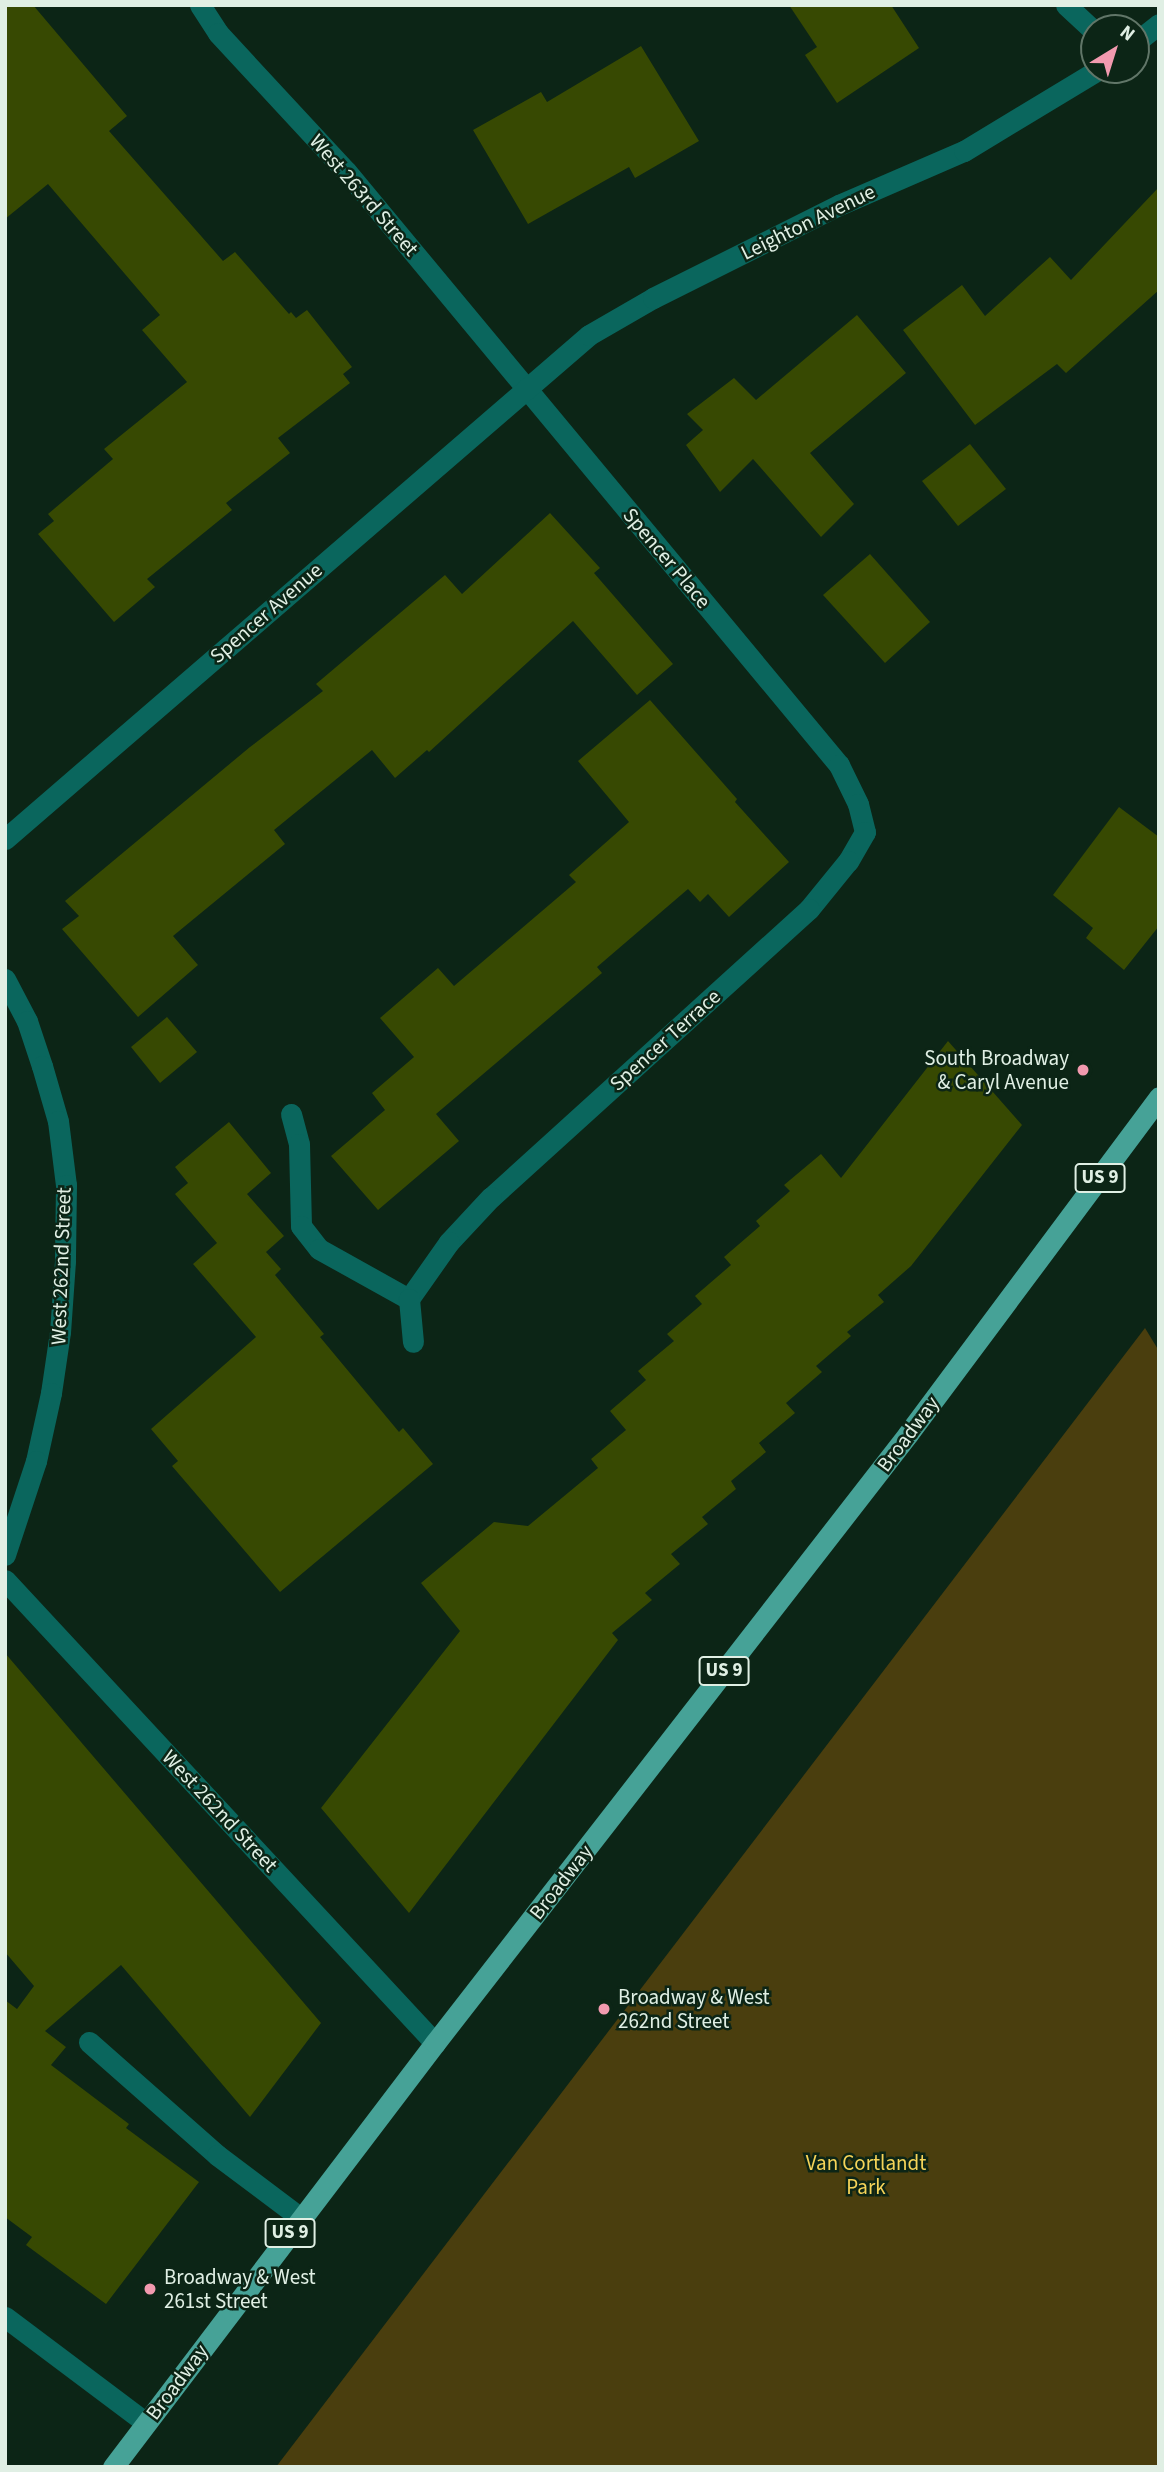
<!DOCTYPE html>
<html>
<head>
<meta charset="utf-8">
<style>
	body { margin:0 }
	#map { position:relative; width:1164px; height:2472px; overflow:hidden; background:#0c2516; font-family:"Source Sans 3",sans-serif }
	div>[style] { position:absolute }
	.green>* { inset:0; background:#4a3e0e }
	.building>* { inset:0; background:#374902 }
	.lane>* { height:21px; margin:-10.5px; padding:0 10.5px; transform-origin:10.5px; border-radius:10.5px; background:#0a665d }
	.street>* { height:21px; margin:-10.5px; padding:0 10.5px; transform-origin:10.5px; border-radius:10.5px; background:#0a665d }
	.primary>* { height:21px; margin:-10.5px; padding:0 10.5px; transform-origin:10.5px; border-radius:10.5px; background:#46a297 }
	.dots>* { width:19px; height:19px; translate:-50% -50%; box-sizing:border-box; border:4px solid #0c2516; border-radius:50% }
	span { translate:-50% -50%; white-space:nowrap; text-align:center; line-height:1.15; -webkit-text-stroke:5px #0c2516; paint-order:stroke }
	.shield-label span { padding:2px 5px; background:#0c2516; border:2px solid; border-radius:5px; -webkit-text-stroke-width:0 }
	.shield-label { font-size:19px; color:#e0efe4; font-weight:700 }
	.street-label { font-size:21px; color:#e0efe4 }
	.poi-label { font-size:21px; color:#e0efe4 }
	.right { translate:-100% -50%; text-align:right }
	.left { translate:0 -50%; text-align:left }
	.park-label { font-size:21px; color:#f5d459 }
	.frame { position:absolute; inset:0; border:7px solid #e0efe4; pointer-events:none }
	.north { position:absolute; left:1080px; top:14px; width:70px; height:70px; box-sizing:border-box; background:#0c2516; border:2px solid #617668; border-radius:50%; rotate:38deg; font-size:19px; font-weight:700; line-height:28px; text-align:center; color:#e0efe4 }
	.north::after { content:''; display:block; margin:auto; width:24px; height:32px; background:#f29aaf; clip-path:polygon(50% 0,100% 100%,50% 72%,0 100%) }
</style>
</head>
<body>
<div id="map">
	<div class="green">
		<i style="clip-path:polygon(1145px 1328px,1159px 1351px,1159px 2467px,276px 2467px)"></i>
	</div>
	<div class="building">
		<i style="clip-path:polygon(5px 5px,33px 5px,127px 116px,109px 131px,223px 261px,235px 252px,289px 314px,291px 312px,296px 318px,307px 310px,352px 367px,343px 374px,350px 383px,278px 438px,290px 453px,226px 503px,232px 510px,147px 579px,155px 587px,114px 622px,38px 534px,54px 521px,48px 514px,113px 459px,104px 449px,187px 382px,142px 330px,160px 315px,48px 184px,5px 219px)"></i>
		<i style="clip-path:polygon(789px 5px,891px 5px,919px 48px,837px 103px,805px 55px,817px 47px)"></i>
		<i style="clip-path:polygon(641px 46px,699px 141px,635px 178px,629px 167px,528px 224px,473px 130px,541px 92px,547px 102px)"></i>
		<i style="clip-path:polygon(1159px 187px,1159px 290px,1066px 373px,1057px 364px,975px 425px,903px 330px,962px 285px,985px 316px,1050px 257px,1071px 280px)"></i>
		<i style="clip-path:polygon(857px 315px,906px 373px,810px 453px,854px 504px,821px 537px,753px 459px,720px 492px,686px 445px,703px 430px,687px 414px,734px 378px,756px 400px)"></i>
		<i style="clip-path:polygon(970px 444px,1006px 489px,958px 526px,922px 481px)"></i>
		<i style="clip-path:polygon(550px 513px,600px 568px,594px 573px,673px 664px,637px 695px,573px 621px,429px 752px,427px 750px,395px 778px,372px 750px,274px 830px,285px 844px,173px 936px,198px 965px,138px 1017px,62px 929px,79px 916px,65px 901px,250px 747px,323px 691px,316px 684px,445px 575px,462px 594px)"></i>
		<i style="clip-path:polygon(870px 554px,930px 622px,885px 663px,823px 595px)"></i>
		<i style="clip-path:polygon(650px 700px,737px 799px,735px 802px,789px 862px,729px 917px,708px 894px,700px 902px,688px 889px,597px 967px,602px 973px,436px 1114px,459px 1141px,378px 1210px,331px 1156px,385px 1110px,372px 1093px,414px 1057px,380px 1018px,438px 968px,454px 986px,576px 882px,569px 875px,629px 822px,578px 761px)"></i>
		<i style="clip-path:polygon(1119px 807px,1159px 837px,1159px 926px,1124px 970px,1086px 938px,1093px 928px,1053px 895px)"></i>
		<i style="clip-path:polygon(167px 1017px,197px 1052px,160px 1083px,131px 1047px)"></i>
		<i style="clip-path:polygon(948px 1041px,1022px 1125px,911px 1266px,878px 1295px,884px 1302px,847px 1332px,851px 1336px,816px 1366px,822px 1372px,786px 1403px,795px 1413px,759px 1443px,766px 1452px,731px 1481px,736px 1489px,702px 1517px,708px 1524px,671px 1554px,680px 1564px,645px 1593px,652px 1600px,612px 1633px,618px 1640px,409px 1913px,321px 1808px,460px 1631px,421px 1583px,494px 1522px,528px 1526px,598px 1468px,591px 1459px,626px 1430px,610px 1411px,646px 1380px,638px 1371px,674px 1341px,667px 1334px,702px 1304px,695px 1296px,731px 1265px,724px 1257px,760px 1226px,756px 1221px,790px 1191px,784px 1185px,821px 1154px,841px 1178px)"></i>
		<i style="clip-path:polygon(229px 1122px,271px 1173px,247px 1194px,284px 1236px,266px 1252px,281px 1269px,275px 1275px,324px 1334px,320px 1337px,399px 1432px,403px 1428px,433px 1464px,280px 1592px,172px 1466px,178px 1461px,151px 1429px,256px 1337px,193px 1264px,217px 1243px,175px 1194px,188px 1183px,175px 1167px)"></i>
		<i style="clip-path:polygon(5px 1653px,321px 2023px,250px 2117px,121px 1965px,45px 2031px,66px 2047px,51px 2065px,129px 2124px,126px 2128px,199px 2182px,106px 2304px,26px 2245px,32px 2237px,5px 2217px,5px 2000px,17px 2009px,34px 1986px,5px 1952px)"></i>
	</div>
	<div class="lane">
		<i style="left:291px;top:1114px;width:31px;rotate:75deg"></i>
		<i style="left:299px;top:1144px;width:82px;rotate:88.6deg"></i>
		<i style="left:301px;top:1226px;width:29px;rotate:52deg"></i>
		<i style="left:319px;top:1249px;width:103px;rotate:29.1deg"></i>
		<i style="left:89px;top:2042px;width:171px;rotate:41.4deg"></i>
		<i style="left:217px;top:2155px;width:105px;rotate:36.9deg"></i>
	</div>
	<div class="street">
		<i style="left:200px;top:5px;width:33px;rotate:57deg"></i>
		<i style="left:218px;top:33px;width:188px;rotate:47.2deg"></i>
		<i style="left:346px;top:171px;width:772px;rotate:50.31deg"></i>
		<i style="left:839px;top:765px;width:43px;rotate:64deg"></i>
		<i style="left:858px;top:804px;width:29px;rotate:76deg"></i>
		<i style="left:865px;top:832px;width:34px;rotate:120deg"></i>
		<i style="left:848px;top:861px;width:62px;rotate:129.1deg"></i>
		<i style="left:809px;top:909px;width:429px;rotate:137.8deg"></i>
		<i style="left:491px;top:1197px;width:62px;rotate:133deg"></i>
		<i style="left:449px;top:1242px;width:70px;rotate:125.1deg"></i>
		<i style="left:409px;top:1299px;width:43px;rotate:84.7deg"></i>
		<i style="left:1066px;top:5px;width:38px;rotate:43deg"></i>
		<i style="left:1136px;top:42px;width:29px;rotate:-38deg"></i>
		<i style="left:5px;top:839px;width:771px;rotate:-40.79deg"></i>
		<i style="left:589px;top:335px;width:74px;rotate:-30deg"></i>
		<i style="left:653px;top:298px;width:208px;rotate:-26.6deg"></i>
		<i style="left:839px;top:205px;width:136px;rotate:-23.4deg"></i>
		<i style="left:964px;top:151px;width:157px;rotate:-31.2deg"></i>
		<i style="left:5px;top:979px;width:47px;rotate:62.4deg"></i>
		<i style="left:27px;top:1021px;width:47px;rotate:71.6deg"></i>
		<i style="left:42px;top:1066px;width:57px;rotate:73.8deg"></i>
		<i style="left:58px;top:1121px;width:64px;rotate:82.9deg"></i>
		<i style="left:66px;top:1185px;width:76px;rotate:90.8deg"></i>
		<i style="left:65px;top:1261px;width:71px;rotate:94deg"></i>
		<i style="left:60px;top:1332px;width:62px;rotate:98.4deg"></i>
		<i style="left:51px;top:1393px;width:70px;rotate:102.4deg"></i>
		<i style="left:36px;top:1461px;width:99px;rotate:108.3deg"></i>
		<i style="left:5px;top:1580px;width:632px;rotate:47.12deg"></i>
		<i style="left:5px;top:2317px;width:176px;rotate:36.9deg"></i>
	</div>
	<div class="primary">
		<i style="left:113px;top:2467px;width:532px;rotate:-52.79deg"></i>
		<i style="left:435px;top:2043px;width:771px;rotate:-52.16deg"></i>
		<i style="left:908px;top:1434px;width:420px;rotate:-53.3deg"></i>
	</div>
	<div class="dots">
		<i style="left:1083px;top:1070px;background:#f29aaf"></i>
		<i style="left:604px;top:2009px;background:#f29aaf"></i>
		<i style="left:150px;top:2289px;background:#f29aaf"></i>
	</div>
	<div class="shield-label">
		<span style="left:1100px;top:1178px">US 9</span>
		<span style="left:724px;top:1671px">US 9</span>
		<span style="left:290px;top:2233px">US 9</span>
	</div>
	<div class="street-label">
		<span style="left:364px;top:195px;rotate:49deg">West 263rd Street</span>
		<span style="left:808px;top:222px;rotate:-26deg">Leighton Avenue</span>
		<span style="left:667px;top:558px;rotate:50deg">Spencer Place</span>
		<span style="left:266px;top:613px;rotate:-41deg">Spencer Avenue</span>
		<span style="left:665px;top:1040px;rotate:-42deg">Spencer Terrace</span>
		<span style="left:61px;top:1266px;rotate:-88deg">West 262nd Street</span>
		<span style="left:908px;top:1434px;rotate:-53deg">Broadway</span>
		<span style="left:220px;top:1811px;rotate:47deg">West 262nd Street</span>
		<span style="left:561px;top:1882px;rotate:-52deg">Broadway</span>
		<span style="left:177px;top:2382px;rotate:-53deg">Broadway</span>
	</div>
	<div class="poi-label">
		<span class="right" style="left:1069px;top:1070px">South Broadway<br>&amp; Caryl Avenue</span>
		<span class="left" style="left:618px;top:2009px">Broadway &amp; West<br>262nd Street</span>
		<span class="left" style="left:164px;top:2289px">Broadway &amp; West<br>261st Street</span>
	</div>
	<div class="park-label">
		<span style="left:866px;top:2175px">Van Cortlandt<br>Park</span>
	</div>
	<div class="frame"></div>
	<div class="north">N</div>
</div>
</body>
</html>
